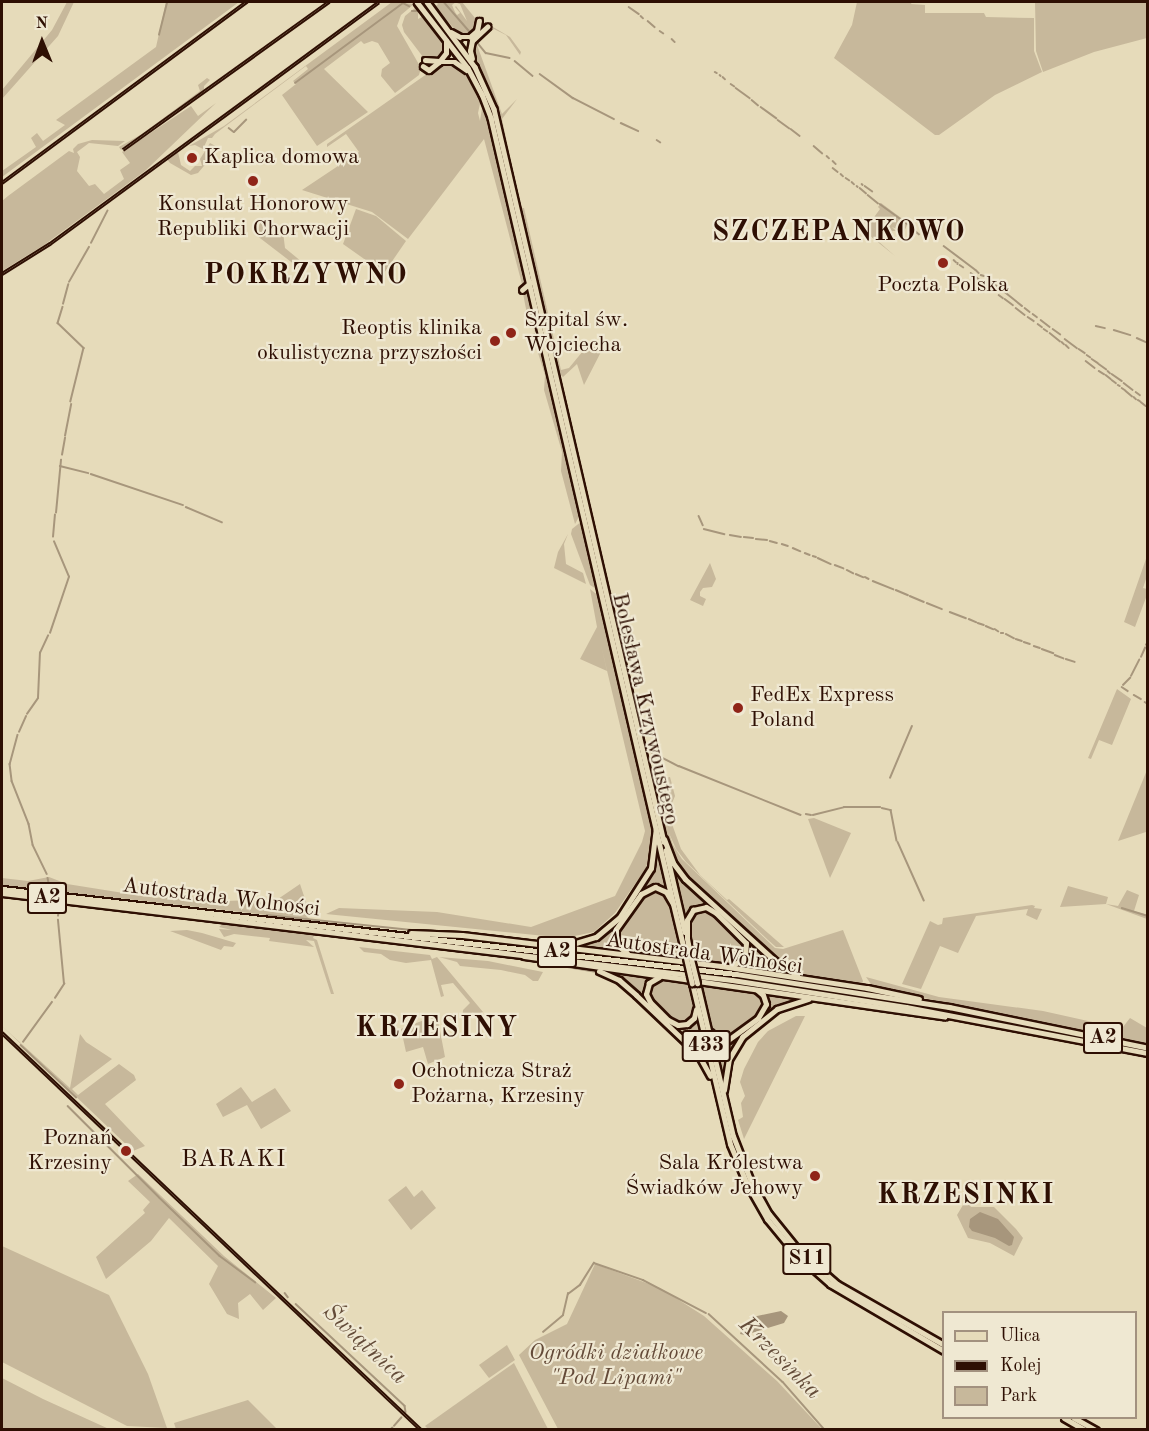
<!DOCTYPE html>
<html>
<head>
<meta charset="utf-8">
<style>
	body { margin:0 }
	#map { position:relative; width:1149px; height:1431px; overflow:hidden; background:#e6dbba; font-family:"Old Standard TT",serif }
	div>[style] { position:absolute }
	.green>* { inset:0; background:#c7b89b }
	.water>* { inset:0; background:#a7967c }
	.stream>* { height:1.5px; margin:-0.75px; padding:0 0.75px; transform-origin:0.75px; border-radius:0.75px; background:#a7967c }
	.roads { filter:drop-shadow(2px 0 #2e0f03) drop-shadow(-2px 0 #2e0f03) drop-shadow(0 2px #2e0f03) drop-shadow(0 -2px #2e0f03) }
	.major>* { height:4.5px; margin:-2.25px; padding:0 2.25px; transform-origin:2.25px; border-radius:2.25px; background:#e6dbba }
	.highway>* { height:5px; margin:-2.5px; padding:0 2.5px; transform-origin:2.5px; border-radius:2.5px; background:#e6dbba }
	.rail>* { height:4px; margin-top:-2px; transform-origin:0; background:repeating-linear-gradient(90deg,#efe8d2 0 4.5px,#2e0f03 0 9px); box-sizing:border-box; border-block:2px solid #2e0f03 }
	.bridges { filter:drop-shadow(2px 0 #2e0f03) drop-shadow(-2px 0 #2e0f03) drop-shadow(0 2px #2e0f03) drop-shadow(0 -2px #2e0f03) }
	.highway-bridge>* { height:5px; margin:-2.5px; padding:0 2.5px; transform-origin:2.5px; border-radius:2.5px; background:#e6dbba }
	.dots>* { width:16px; height:16px; translate:-50% -50%; box-sizing:border-box; border:3px solid #efe8d2; border-radius:50% }
	span { translate:-50% -50%; white-space:nowrap; text-align:center; line-height:1.15; -webkit-text-stroke:4.5px #efe8d2; paint-order:stroke }
	.shield-label span { padding:2px 4px; background:#efe8d2; border:2px solid; border-radius:4px; -webkit-text-stroke-width:0 }
	.shield-label { font-size:21px; color:#2e0f03; font-weight:700 }
	.poi-label { font-size:22px; color:#2e0f03 }
	.left { translate:0 -50%; text-align:left }
	.right { translate:-100% -50%; text-align:right }
	.street-label { font-size:22px; color:#2e0f03 }
	.park-label { font-size:22px; color:#644a38; font-style:italic }
	.neighbourhood-label { font-size:24px; color:#2e0f03; letter-spacing:1.5px }
	.water-label { font-size:24px; color:#644c39; font-style:italic }
	.district-label { font-size:28px; color:#2e0f03; font-weight:700; letter-spacing:1.5px }
	.frame { position:absolute; inset:0; border:3px solid #2e0f03; pointer-events:none }
	.legend { position:absolute; left:942px; top:1311px; width:195px; height:108px; box-sizing:border-box; background:#efe8d2; border:2px solid #a2917f; margin:0; padding:8px 10px; list-style:none; font-size:18px; color:#2e0f03 }
	.legend li { display:flex; align-items:center; gap:12px; height:30px }
	.legend b { width:30px; border:2px solid #a2917f }
	.north { position:absolute; left:12px; top:12px; width:60px; height:60px; -webkit-text-stroke:4px #efe8d2; paint-order:stroke; rotate:359deg; font-size:16px; font-weight:700; line-height:24px; text-align:center; color:#2e0f03 }
	.north::after { content:''; display:block; margin:auto; width:21px; height:27px; background:#2e0f03; clip-path:polygon(50% 0,100% 100%,50% 72%,0 100%) }
</style>
</head>
<body>
<div id="map">
	<div class="green">
		<i style="clip-path:polygon(67px 2px,74px 2px,58px 36px,2px 99px,2px 90px,52px 30px)"></i>
		<i style="clip-path:polygon(166px 2px,239px 2px,2px 177px,2px 171px,36px 147px,31px 138px,37px 133px,43px 141px,65px 125px,56px 120px,156px 47px)"></i>
		<i style="clip-path:polygon(392px 2px,414px 4px,401px 15px,397px 26px,421px 68px,419px 75px,395px 93px,381px 76px,382px 69px,390px 63px,378px 43px,372px 41px,364px 44px,361px 41px,324px 69px,368px 112px,317px 146px,282px 95px,296px 84px,293px 81px,308px 69px,306px 66px,215px 134px,212px 138px,208px 138px,203px 149px,195px 145px,189px 146px,224px 126px)"></i>
		<i style="clip-path:polygon(432px 2px,427px 6px,476px 71px,481px 84px,449px 41px,451px 39px,424px 7px,418px 12px,418px 19px,425px 15px,446px 43px,446px 51px,439px 60px,427px 60px,423px 57px,404px 32px,402px 25px,405px 16px,421px 3px)"></i>
		<i style="clip-path:polygon(436px 2px,456px 2px,452px 5px,455px 12px,457px 15px,460px 13px,455px 7px,456px 6px,467px 21px,460px 4px,457px 4px,462px 2px,475px 18px,475px 29px,468px 35px,458px 33px,435px 7px,438px 4px)"></i>
		<i style="clip-path:polygon(857px 2px,912px 2px,911px 4px,925px 5px,925px 13px,984px 13px,986px 17px,1034px 18px,1034px 51px,1042px 72px,995px 95px,939px 135px,935px 135px,834px 58px,852px 25px)"></i>
		<i style="clip-path:polygon(1035px 2px,1147px 2px,1147px 38px,1094px 52px,1043px 72px,1036px 51px)"></i>
		<i style="clip-path:polygon(493px 27px,510px 37px,521px 52px,520px 55px,506px 35px,494px 29px,476px 42px,502px 114px,517px 99px,502px 119px,521px 208px,524px 208px,561px 370px,569px 368px,592px 340px,603px 348px,584px 385px,577px 364px,563px 377px,558px 372px,496px 103px,472px 57px,474px 42px,483px 30px)"></i>
		<i style="clip-path:polygon(441px 64px,456px 64px,467px 73px,481px 99px,478px 113px,480px 121px,482px 108px,487px 114px,527px 282px,523px 288px,484px 139px,408px 239px,372px 212px,302px 190px,359px 152px,346px 134px,327px 147px,327px 144px)"></i>
		<i style="clip-path:polygon(207px 78px,210px 80px,204px 86px,204px 93px,121px 150px,119px 147px,142px 134px,200px 91px,198px 85px)"></i>
		<i style="clip-path:polygon(216px 103px,145px 171px,44px 245px,2px 271px,2px 201px,8px 196px,69px 151px,74px 153px,73px 149px,78px 144px,92px 140px,125px 141px,118px 146px,89px 143px,77px 152px,80px 157px,77px 171px,89px 186px,95px 184px,104px 194px,124px 179px,120px 170px,130px 163px,122px 152px,191px 106px,198px 116px)"></i>
		<i style="clip-path:polygon(210px 143px,219px 148px,198px 173px,191px 175px,170px 163px,167px 159px,178px 152px,181px 165px,190px 171px,195px 166px,202px 166px,200px 159px)"></i>
		<i style="clip-path:polygon(881px 203px,908px 223px,904px 232px,901px 231px,903px 226px,899px 230px,892px 227px,896px 231px,892px 231px,893px 235px,883px 228px,891px 235px,888px 239px,882px 235px,878px 241px,895px 256px,864px 231px,880px 209px,878px 207px)"></i>
		<i style="clip-path:polygon(356px 209px,376px 216px,406px 241px,384px 273px,343px 244px)"></i>
		<i style="clip-path:polygon(263px 222px,278px 226px,283px 232px,285px 248px,302px 262px,299px 268px,256px 235px,260px 223px)"></i>
		<i style="clip-path:polygon(529px 288px,581px 513px,575px 524px,561px 471px,562px 452px,544px 390px,545px 375px,532px 334px,535px 333px,534px 326px,529px 323px,525px 304px,523px 293px)"></i>
		<i style="clip-path:polygon(582px 521px,598px 590px,590px 585px,571px 534px,572px 529px)"></i>
		<i style="clip-path:polygon(568px 534px,564px 544px,566px 564px,583px 573px,586px 584px,554px 568px,558px 552px)"></i>
		<i style="clip-path:polygon(1147px 556px,1147px 576px,1143px 588px,1147px 589px,1147px 595px,1135px 627px,1124px 622px)"></i>
		<i style="clip-path:polygon(710px 563px,716px 579px,712px 587px,703px 588px,700px 592px,700px 596px,706px 599px,703px 606px,690px 600px)"></i>
		<i style="clip-path:polygon(590px 589px,600px 597px,654px 839px,646px 868px,615px 913px,594px 932px,565px 938px,326px 914px,339px 908px,437px 912px,531px 927px,615px 896px,642px 842px,645px 831px,600px 641px,607px 671px,580px 659px,597px 627px)"></i>
		<i style="clip-path:polygon(1117px 689px,1131px 699px,1112px 745px,1099px 740px,1091px 759px,1088px 758px)"></i>
		<i style="clip-path:polygon(1147px 770px,1146px 832px,1118px 841px)"></i>
		<i style="clip-path:polygon(670px 777px,675px 796px,668px 813px,681px 849px,700px 875px,727px 900px,729px 899px,784px 947px,776px 947px,768px 940px,686px 862px,676px 849px,668px 831px,657px 780px)"></i>
		<i style="clip-path:polygon(664px 818px,673px 845px,682px 859px,775px 948px,783px 949px,843px 930px,863px 981px,862px 984px,867px 987px,805px 976px,786px 968px,691px 883px,674px 862px,667px 844px,662px 819px)"></i>
		<i style="clip-path:polygon(814px 818px,851px 833px,830px 878px,808px 819px)"></i>
		<i style="clip-path:polygon(657px 842px,668px 891px,652px 886px,640px 893px,614px 932px,614px 943px,622px 953px,569px 947px,591px 941px,609px 930px,654px 860px)"></i>
		<i style="clip-path:polygon(671px 861px,711px 904px,796px 975px,737px 966px,747px 958px,748px 944px,740px 932px,712px 908px,691px 910px,684px 920px)"></i>
		<i style="clip-path:polygon(49px 877px,67px 884px,136px 895px,157px 898px,173px 894px,202px 898px,220px 897px,227px 901px,278px 899px,300px 884px,310px 914px,306px 916px,311px 920px,2px 885px,2px 878px,28px 881px)"></i>
		<i style="clip-path:polygon(1068px 886px,1108px 897px,1106px 904px,1118px 906px,1127px 890px,1139px 895px,1134px 911px,1147px 915px,1147px 919px,1106px 904px,1060px 907px)"></i>
		<i style="clip-path:polygon(659px 889px,670px 904px,682px 954px,678px 958px,683px 959px,633px 953px,618px 945px,617px 931px,645px 891px)"></i>
		<i style="clip-path:polygon(1032px 905px,1035px 906px,1034px 908px,1042px 909px,1037px 920px,1026px 915px,1028px 909px,976px 916px,958px 953px,940px 946px,921px 989px,902px 984px,930px 921px,938px 925px,942px 924px,943px 918px)"></i>
		<i style="clip-path:polygon(699px 908px,710px 910px,744px 942px,746px 953px,733px 965px,695px 961px,698px 958px,693px 955px,687px 928px,689px 917px)"></i>
		<i style="clip-path:polygon(225px 922px,315px 933px,313px 938px,317px 940px,334px 994px,331px 994px,314px 941px,306px 940px,314px 947px,269px 941px,270px 938px,234px 934px,224px 937px,219px 929px,232px 930px,219px 927px)"></i>
		<i style="clip-path:polygon(187px 930px,202px 933px,236px 943px,233px 947px,224px 946px,221px 950px,170px 931px)"></i>
		<i style="clip-path:polygon(359px 947px,430px 955px,432px 959px,437px 957px,483px 1012px,462px 1020px,463px 1010px,470px 1003px,453px 983px,441px 985px,444px 996px,441px 997px,431px 960px,406px 963px,390px 960px,381px 954px,364px 952px)"></i>
		<i style="clip-path:polygon(439px 957px,488px 961px,543px 972px,538px 981px,533px 981px,525px 975px,501px 970px,460px 966px,457px 962px)"></i>
		<i style="clip-path:polygon(602px 969px,655px 976px,645px 986px,646px 999px,679px 1027px,697px 1016px,710px 1070px,704px 1060px,627px 985px)"></i>
		<i style="clip-path:polygon(866px 977px,939px 997px,1043px 1011px,1115px 1027px,1123px 1027px,1130px 1018px,1147px 1028px,1147px 1046px,873px 987px)"></i>
		<i style="clip-path:polygon(658px 978px,688px 980px,687px 987px,690px 987px,694px 1008px,689px 1022px,675px 1023px,651px 1002px,647px 988px)"></i>
		<i style="clip-path:polygon(700px 982px,746px 988px,760px 994px,765px 1004px,761px 1013px,728px 1038px,721px 1038px,711px 1029px)"></i>
		<i style="clip-path:polygon(763px 993px,803px 998px,778px 1007px,751px 1027px,729px 1056px,723px 1082px,712px 1037px,723px 1041px,761px 1017px,767px 1004px)"></i>
		<i style="clip-path:polygon(878px 997px,1092px 1037px,1147px 1052px,880px 1001px)"></i>
		<i style="clip-path:polygon(437px 1015px,445px 1057px,428px 1064px,423px 1047px,406px 1052px,401px 1029px)"></i>
		<i style="clip-path:polygon(796px 1016px,805px 1016px,744px 1139px,738px 1120px,743px 1117px,741px 1103px,745px 1096px,740px 1082px,744px 1069px,758px 1042px,768px 1031px)"></i>
		<i style="clip-path:polygon(2px 1026px,70px 1088px,80px 1034px,86px 1042px,112px 1059px,72px 1089px,78px 1095px,119px 1064px,134px 1075px,136px 1080px,105px 1104px,145px 1146px,133px 1151px)"></i>
		<i style="clip-path:polygon(241px 1087px,252px 1102px,275px 1088px,291px 1111px,261px 1129px,247px 1105px,223px 1117px,216px 1104px)"></i>
		<i style="clip-path:polygon(138px 1174px,224px 1256px,276px 1298px,263px 1310px,250px 1294px,238px 1303px,239px 1319px,227px 1314px,209px 1284px,218px 1266px,169px 1218px,151px 1241px,106px 1279px,96px 1257px,145px 1213px,143px 1210px,150px 1202px,128px 1181px)"></i>
		<i style="clip-path:polygon(406px 1186px,414px 1197px,422px 1190px,436px 1208px,411px 1230px,388px 1200px)"></i>
		<i style="clip-path:polygon(966px 1200px,971px 1207px,994px 1207px,1016px 1229px,1023px 1238px,1014px 1256px,990px 1243px,968px 1238px,957px 1215px)"></i>
		<i style="clip-path:polygon(2px 1246px,109px 1295px,148px 1374px,167px 1428px,127px 1426px,2px 1362px)"></i>
		<i style="clip-path:polygon(595px 1264px,660px 1288px,704px 1316px,777px 1381px,822px 1429px,558px 1429px,519px 1355px,535px 1340px,567px 1324px)"></i>
		<i style="clip-path:polygon(507px 1345px,515px 1360px,489px 1378px,479px 1365px)"></i>
		<i style="clip-path:polygon(514px 1363px,548px 1429px,429px 1430px,425px 1426px)"></i>
		<i style="clip-path:polygon(2px 1378px,43px 1399px,109px 1429px,2px 1429px)"></i>
		<i style="clip-path:polygon(248px 1400px,277px 1429px,176px 1429px,174px 1423px)"></i>
	</div>
	<div class="water">
		<i style="clip-path:polygon(980px 1212px,998px 1219px,1014px 1237px,1012px 1245px,1009px 1246px,995px 1238px,972px 1231px,969px 1227px,970px 1219px)"></i>
		<i style="clip-path:polygon(781px 1311px,788px 1316px,784px 1323px,745px 1335px,740px 1334px,743px 1326px,757px 1316px)"></i>
	</div>
	<div class="stream">
		<i style="left:444px;top:2px;width:40px;rotate:49deg"></i>
		<i style="left:629px;top:7px;width:12px;rotate:35deg"></i>
		<i style="left:412px;top:11px;width:4px"></i>
		<i style="left:416px;top:11px;width:12px;rotate:-35deg"></i>
		<i style="left:641px;top:16px;width:3px;rotate:45deg"></i>
		<i style="left:648px;top:21px;width:9px;rotate:41deg"></i>
		<i style="left:660px;top:31px;width:4px;rotate:34deg"></i>
		<i style="left:159px;top:35px;width:34px;rotate:-76deg"></i>
		<i style="left:672px;top:39px;width:4px;rotate:45deg"></i>
		<i style="left:477px;top:42px;width:14px;rotate:51deg"></i>
		<i style="left:486px;top:53px;width:24px;rotate:12deg"></i>
		<i style="left:515px;top:61px;width:23px;rotate:40deg"></i>
		<i style="left:715px;top:72px;width:2px;rotate:27deg"></i>
		<i style="left:540px;top:74px;width:41px;rotate:36deg"></i>
		<i style="left:573px;top:98px;width:46px;rotate:27.1deg"></i>
		<i style="left:720px;top:75px;width:1px;rotate:45deg"></i>
		<i style="left:723px;top:77px;width:3px;rotate:45deg"></i>
		<i style="left:295px;top:83px;width:134px;rotate:-36.5deg"></i>
		<i style="left:403px;top:3px;width:7px;rotate:27deg"></i>
		<i style="left:731px;top:84px;width:4px;rotate:34deg"></i>
		<i style="left:736px;top:88px;width:17px;rotate:36deg"></i>
		<i style="left:752px;top:100px;width:8px;rotate:40deg"></i>
		<i style="left:761px;top:107px;width:19px;rotate:36deg"></i>
		<i style="left:778px;top:120px;width:14px;rotate:36deg"></i>
		<i style="left:621px;top:123px;width:19px;rotate:25deg"></i>
		<i style="left:229px;top:128px;width:6px;rotate:39deg"></i>
		<i style="left:234px;top:132px;width:17px;rotate:-45deg"></i>
		<i style="left:791px;top:129px;width:11px;rotate:38deg"></i>
		<i style="left:657px;top:140px;width:4px;rotate:34deg"></i>
		<i style="left:814px;top:146px;width:11px;rotate:41deg"></i>
		<i style="left:827px;top:156px;width:3px;rotate:45deg"></i>
		<i style="left:833px;top:161px;width:4px;rotate:45deg"></i>
		<i style="left:833px;top:168px;width:6px;rotate:39deg"></i>
		<i style="left:841px;top:174px;width:3px;rotate:45deg"></i>
		<i style="left:846px;top:178px;width:4px;rotate:34deg"></i>
		<i style="left:852px;top:182px;width:3px;rotate:45deg"></i>
		<i style="left:862px;top:184px;width:1px;rotate:45deg"></i>
		<i style="left:857px;top:186px;width:1px;rotate:45deg"></i>
		<i style="left:865px;top:186px;width:9px;rotate:36deg"></i>
		<i style="left:860px;top:188px;width:8px;rotate:40deg"></i>
		<i style="left:868px;top:195px;width:13px;rotate:39deg"></i>
		<i style="left:880px;top:204px;width:34px;rotate:36deg"></i>
		<i style="left:913px;top:229px;width:8px;rotate:40deg"></i>
		<i style="left:91px;top:243px;width:36px;rotate:-63deg"></i>
		<i style="left:944px;top:246px;width:39px;rotate:37deg"></i>
		<i style="left:954px;top:260px;width:3px;rotate:45deg"></i>
		<i style="left:958px;top:263px;width:1px;rotate:90deg"></i>
		<i style="left:960px;top:265px;width:4px;rotate:34deg"></i>
		<i style="left:976px;top:270px;width:4px;rotate:45deg"></i>
		<i style="left:971px;top:273px;width:11px;rotate:38deg"></i>
		<i style="left:981px;top:275px;width:3px;rotate:18deg"></i>
		<i style="left:987px;top:279px;width:4px;rotate:34deg"></i>
		<i style="left:69px;top:282px;width:40px;rotate:-60.3deg"></i>
		<i style="left:983px;top:282px;width:3px;rotate:45deg"></i>
		<i style="left:994px;top:284px;width:7px;rotate:34deg"></i>
		<i style="left:987px;top:286px;width:1px"></i>
		<i style="left:1005px;top:292px;width:22px;rotate:39deg"></i>
		<i style="left:999px;top:295px;width:5px;rotate:37deg"></i>
		<i style="left:1005px;top:299px;width:10px;rotate:37deg"></i>
		<i style="left:63px;top:304px;width:20px;rotate:-75deg"></i>
		<i style="left:63px;top:307px;width:17px;rotate:107deg"></i>
		<i style="left:58px;top:323px;width:36px;rotate:44deg"></i>
		<i style="left:84px;top:348px;width:55px;rotate:103.8deg"></i>
		<i style="left:1016px;top:308px;width:11px;rotate:38deg"></i>
		<i style="left:1025px;top:308px;width:6px;rotate:39deg"></i>
		<i style="left:1033px;top:314px;width:5px;rotate:37deg"></i>
		<i style="left:1028px;top:317px;width:7px;rotate:34deg"></i>
		<i style="left:1041px;top:320px;width:11px;rotate:38deg"></i>
		<i style="left:1038px;top:324px;width:5px;rotate:37deg"></i>
		<i style="left:1096px;top:326px;width:9px;rotate:13deg"></i>
		<i style="left:1044px;top:329px;width:4px;rotate:34deg"></i>
		<i style="left:1053px;top:329px;width:9px;rotate:36deg"></i>
		<i style="left:1114px;top:330px;width:17px;rotate:17deg"></i>
		<i style="left:1050px;top:333px;width:13px;rotate:39deg"></i>
		<i style="left:1137px;top:338px;width:12px;rotate:24deg"></i>
		<i style="left:1065px;top:339px;width:15px;rotate:37deg"></i>
		<i style="left:1062px;top:342px;width:3px;rotate:45deg"></i>
		<i style="left:1066px;top:345px;width:4px;rotate:45deg"></i>
		<i style="left:1079px;top:349px;width:7px;rotate:34deg"></i>
		<i style="left:1087px;top:355px;width:4px;rotate:34deg"></i>
		<i style="left:1092px;top:359px;width:7px;rotate:34deg"></i>
		<i style="left:1086px;top:361px;width:11px;rotate:38deg"></i>
		<i style="left:1099px;top:364px;width:9px;rotate:36deg"></i>
		<i style="left:1099px;top:371px;width:6px;rotate:31deg"></i>
		<i style="left:1108px;top:371px;width:3px;rotate:45deg"></i>
		<i style="left:1112px;top:374px;width:12px;rotate:35deg"></i>
		<i style="left:1106px;top:375px;width:6px;rotate:39deg"></i>
		<i style="left:1112px;top:380px;width:5px;rotate:37deg"></i>
		<i style="left:1124px;top:383px;width:11px;rotate:38deg"></i>
		<i style="left:1118px;top:385px;width:2px;rotate:27deg"></i>
		<i style="left:1122px;top:388px;width:4px;rotate:34deg"></i>
		<i style="left:1126px;top:391px;width:8px;rotate:40deg"></i>
		<i style="left:1136px;top:392px;width:5px;rotate:37deg"></i>
		<i style="left:1134px;top:397px;width:3px;rotate:45deg"></i>
		<i style="left:1138px;top:400px;width:2px;rotate:27deg"></i>
		<i style="left:566px;top:401px;width:43px;rotate:77.9deg"></i>
		<i style="left:1141px;top:402px;width:6px;rotate:39deg"></i>
		<i style="left:65px;top:436px;width:32px;rotate:-79deg"></i>
		<i style="left:62px;top:455px;width:17px;rotate:-80deg"></i>
		<i style="left:60px;top:466px;width:29px;rotate:14deg"></i>
		<i style="left:91px;top:474px;width:97px;rotate:18.6deg"></i>
		<i style="left:186px;top:507px;width:39px;rotate:23deg"></i>
		<i style="left:56px;top:513px;width:53px;rotate:-84.6deg"></i>
		<i style="left:699px;top:516px;width:10px;rotate:66deg"></i>
		<i style="left:704px;top:529px;width:21px;rotate:14deg"></i>
		<i style="left:730px;top:535px;width:11px;rotate:10deg"></i>
		<i style="left:53px;top:537px;width:22px;rotate:-85deg"></i>
		<i style="left:744px;top:537px;width:9px;rotate:6deg"></i>
		<i style="left:756px;top:539px;width:11px;rotate:5deg"></i>
		<i style="left:770px;top:541px;width:7px;rotate:16deg"></i>
		<i style="left:782px;top:544px;width:6px;rotate:18deg"></i>
		<i style="left:793px;top:548px;width:8px;rotate:23deg"></i>
		<i style="left:805px;top:553px;width:5px;rotate:22deg"></i>
		<i style="left:813px;top:556px;width:3px;rotate:18deg"></i>
		<i style="left:818px;top:558px;width:14px;rotate:25deg"></i>
		<i style="left:835px;top:565px;width:9px;rotate:21deg"></i>
		<i style="left:847px;top:570px;width:7px;rotate:27deg"></i>
		<i style="left:856px;top:574px;width:8px;rotate:23deg"></i>
		<i style="left:865px;top:577px;width:4px;rotate:27deg"></i>
		<i style="left:873px;top:581px;width:22px;rotate:22deg"></i>
		<i style="left:896px;top:590px;width:13px;rotate:23deg"></i>
		<i style="left:910px;top:596px;width:15px;rotate:23deg"></i>
		<i style="left:927px;top:603px;width:16px;rotate:22deg"></i>
		<i style="left:950px;top:612px;width:17px;rotate:21deg"></i>
		<i style="left:969px;top:619px;width:8px;rotate:23deg"></i>
		<i style="left:978px;top:623px;width:6px;rotate:18deg"></i>
		<i style="left:986px;top:626px;width:8px;rotate:23deg"></i>
		<i style="left:995px;top:629px;width:4px;rotate:34deg"></i>
		<i style="left:50px;top:633px;width:59px;rotate:-71.3deg"></i>
		<i style="left:69px;top:577px;width:38px;rotate:-113deg"></i>
		<i style="left:1001px;top:633px;width:2px"></i>
		<i style="left:1006px;top:634px;width:9px;rotate:27deg"></i>
		<i style="left:1016px;top:639px;width:6px;rotate:18deg"></i>
		<i style="left:1024px;top:642px;width:6px;rotate:18deg"></i>
		<i style="left:1146px;top:645px;width:4px;rotate:-56deg"></i>
		<i style="left:1034px;top:646px;width:6px;rotate:18deg"></i>
		<i style="left:1042px;top:649px;width:12px;rotate:20deg"></i>
		<i style="left:1055px;top:655px;width:9px;rotate:21deg"></i>
		<i style="left:1141px;top:657px;width:10px;rotate:-66deg"></i>
		<i style="left:1066px;top:659px;width:9px;rotate:18deg"></i>
		<i style="left:1131px;top:676px;width:18px;rotate:-63deg"></i>
		<i style="left:1123px;top:685px;width:10px;rotate:-45deg"></i>
		<i style="left:1122px;top:687px;width:7px;rotate:34deg"></i>
		<i style="left:1134px;top:695px;width:8px;rotate:30deg"></i>
		<i style="left:1145px;top:702px;width:4px;rotate:34deg"></i>
		<i style="left:27px;top:714px;width:19px;rotate:-55deg"></i>
		<i style="left:38px;top:698px;width:45px;rotate:-87.5deg"></i>
		<i style="left:40px;top:653px;width:19px;rotate:-65deg"></i>
		<i style="left:19px;top:732px;width:17px;rotate:-66deg"></i>
		<i style="left:18px;top:735px;width:30px;rotate:105deg"></i>
		<i style="left:10px;top:764px;width:17px;rotate:83deg"></i>
		<i style="left:12px;top:781px;width:46px;rotate:68.4deg"></i>
		<i style="left:29px;top:824px;width:21px;rotate:79deg"></i>
		<i style="left:33px;top:845px;width:32px;rotate:64deg"></i>
		<i style="left:646px;top:750px;width:2px;rotate:27deg"></i>
		<i style="left:651px;top:752px;width:31px;rotate:27deg"></i>
		<i style="left:679px;top:766px;width:131px;rotate:21.9deg"></i>
		<i style="left:890px;top:778px;width:56px;rotate:-67.1deg"></i>
		<i style="left:882px;top:808px;width:9px;rotate:13deg"></i>
		<i style="left:891px;top:810px;width:31px;rotate:79deg"></i>
		<i style="left:806px;top:814px;width:5px;rotate:11deg"></i>
		<i style="left:813px;top:815px;width:32px;rotate:-14deg"></i>
		<i style="left:844px;top:807px;width:36px"></i>
		<i style="left:898px;top:842px;width:64px;rotate:65.9deg"></i>
		<i style="left:48px;top:878px;width:5px;rotate:79deg"></i>
		<i style="left:49px;top:883px;width:12px;rotate:14deg"></i>
		<i style="left:1122px;top:908px;width:27px;rotate:17deg"></i>
		<i style="left:267px;top:915px;width:145px;rotate:5.9deg"></i>
		<i style="left:58px;top:916px;width:6px;rotate:-81deg"></i>
		<i style="left:265px;top:928px;width:246px;rotate:6.8deg"></i>
		<i style="left:509px;top:957px;width:89px;rotate:9.7deg"></i>
		<i style="left:556px;top:944px;width:10px"></i>
		<i style="left:627px;top:951px;width:59px;rotate:7.9deg"></i>
		<i style="left:693px;top:960px;width:10px;rotate:6deg"></i>
		<i style="left:55px;top:998px;width:17px;rotate:-57deg"></i>
		<i style="left:64px;top:984px;width:64px;rotate:-95.4deg"></i>
		<i style="left:780px;top:1005px;width:19px;rotate:-21deg"></i>
		<i style="left:765px;top:1013px;width:9px;rotate:-69deg"></i>
		<i style="left:902px;top:1013px;width:25px;rotate:9deg"></i>
		<i style="left:946px;top:1019px;width:31px;rotate:7deg"></i>
		<i style="left:1023px;top:1032px;width:127px;rotate:11.3deg"></i>
		<i style="left:23px;top:1042px;width:49px;rotate:-54.1deg"></i>
		<i style="left:21px;top:1045px;width:76px;rotate:43.4deg"></i>
		<i style="left:68px;top:1106px;width:129px;rotate:45deg"></i>
		<i style="left:160px;top:1198px;width:83px;rotate:44deg"></i>
		<i style="left:220px;top:1256px;width:44px;rotate:36.6deg"></i>
		<i style="left:285px;top:1293px;width:5px;rotate:53deg"></i>
		<i style="left:296px;top:1304px;width:149px;rotate:43.1deg"></i>
		<i style="left:405px;top:1406px;width:6px;rotate:81deg"></i>
		<i style="left:709px;top:1314px;width:100px;rotate:42.6deg"></i>
		<i style="left:783px;top:1382px;width:64px;rotate:48.8deg"></i>
		<i style="left:543px;top:1332px;width:26px;rotate:-40deg"></i>
		<i style="left:563px;top:1315px;width:22px;rotate:-77deg"></i>
		<i style="left:568px;top:1294px;width:15px;rotate:-37deg"></i>
		<i style="left:580px;top:1285px;width:26px;rotate:-58deg"></i>
		<i style="left:594px;top:1263px;width:52px;rotate:19.1deg"></i>
		<i style="left:643px;top:1280px;width:71px;rotate:27.6deg"></i>
		<i style="left:394px;top:1426px;width:11px;rotate:-49deg"></i>
		<i style="left:390px;top:1430px;width:3px;rotate:-45deg"></i>
	</div>
	<div class="roads">
		<div class="major">
			<i style="left:417px;top:2px;width:83px;rotate:52.3deg"></i>
			<i style="left:468px;top:68px;width:30px;rotate:62deg"></i>
			<i style="left:482px;top:94px;width:26px;rotate:69deg"></i>
			<i style="left:491px;top:118px;width:805px;rotate:76.93deg"></i>
			<i style="left:427px;top:2px;width:81px;rotate:53.6deg"></i>
			<i style="left:475px;top:67px;width:46px;rotate:65.7deg"></i>
			<i style="left:494px;top:109px;width:752px;rotate:76.94deg"></i>
			<i style="left:451px;top:32px;width:10px;rotate:29deg"></i>
			<i style="left:460px;top:37px;width:10px"></i>
			<i style="left:470px;top:37px;width:9px;rotate:-41deg"></i>
			<i style="left:477px;top:31px;width:10px;rotate:-79deg"></i>
			<i style="left:472px;top:59px;width:8px;rotate:-104deg"></i>
			<i style="left:470px;top:51px;width:10px;rotate:-79deg"></i>
			<i style="left:472px;top:41px;width:21px;rotate:-43deg"></i>
			<i style="left:425px;top:60px;width:14px;rotate:4deg"></i>
			<i style="left:439px;top:62px;width:16px"></i>
			<i style="left:455px;top:62px;width:14px;rotate:34deg"></i>
			<i style="left:423px;top:66px;width:7px;rotate:34deg"></i>
			<i style="left:429px;top:70px;width:13px;rotate:-39deg"></i>
			<i style="left:439px;top:62px;width:11px;rotate:-52deg"></i>
			<i style="left:446px;top:53px;width:12px;rotate:-90deg"></i>
			<i style="left:522px;top:290px;width:11px;rotate:-41deg"></i>
			<i style="left:666px;top:850px;width:84px;rotate:77deg"></i>
		</div>
		<div class="highway">
			<i style="left:664px;top:839px;width:26px;rotate:69deg"></i>
			<i style="left:673px;top:863px;width:20px;rotate:53deg"></i>
			<i style="left:685px;top:879px;width:122px;rotate:42.3deg"></i>
			<i style="left:775px;top:961px;width:26px;rotate:32deg"></i>
			<i style="left:2px;top:889px;width:739px;rotate:6.61deg"></i>
			<i style="left:736px;top:974px;width:216px;rotate:8.8deg"></i>
			<i style="left:949px;top:1007px;width:203px;rotate:11.6deg"></i>
			<i style="left:2px;top:893px;width:735px;rotate:6.8deg"></i>
			<i style="left:732px;top:980px;width:176px;rotate:8.8deg"></i>
			<i style="left:906px;top:1007px;width:246px;rotate:10.8deg"></i>
			<i style="left:411px;top:933px;width:51px;rotate:2.2deg"></i>
			<i style="left:462px;top:935px;width:261px;rotate:6.8deg"></i>
			<i style="left:721px;top:966px;width:148px;rotate:8.6deg"></i>
			<i style="left:867px;top:988px;width:53px;rotate:11.9deg"></i>
			<i style="left:569px;top:945px;width:28px;rotate:-17deg"></i>
			<i style="left:596px;top:937px;width:30px;rotate:-40deg"></i>
			<i style="left:619px;top:918px;width:59px;rotate:-57.4deg"></i>
			<i style="left:651px;top:868px;width:39px;rotate:-83deg"></i>
			<i style="left:627px;top:953px;width:14px;rotate:-141deg"></i>
			<i style="left:616px;top:944px;width:15px;rotate:-90deg"></i>
			<i style="left:616px;top:929px;width:43px;rotate:-54.5deg"></i>
			<i style="left:641px;top:894px;width:16px;rotate:-27deg"></i>
			<i style="left:655px;top:887px;width:12px;rotate:24deg"></i>
			<i style="left:666px;top:892px;width:14px;rotate:60deg"></i>
			<i style="left:673px;top:904px;width:56px;rotate:76.5deg"></i>
			<i style="left:524px;top:956px;width:425px;rotate:8.2deg"></i>
			<i style="left:691px;top:959px;width:21px;rotate:-101deg"></i>
			<i style="left:687px;top:938px;width:18px;rotate:-90deg"></i>
			<i style="left:687px;top:920px;width:12px;rotate:-59deg"></i>
			<i style="left:693px;top:910px;width:13px;rotate:-13deg"></i>
			<i style="left:706px;top:907px;width:12px;rotate:31deg"></i>
			<i style="left:716px;top:913px;width:42px;rotate:45deg"></i>
			<i style="left:746px;top:943px;width:14px;rotate:94deg"></i>
			<i style="left:745px;top:957px;width:16px;rotate:145deg"></i>
			<i style="left:599px;top:971px;width:22px;rotate:24deg"></i>
			<i style="left:619px;top:980px;width:23px;rotate:41deg"></i>
			<i style="left:636px;top:995px;width:86px;rotate:43.6deg"></i>
			<i style="left:698px;top:1054px;width:25px;rotate:61deg"></i>
			<i style="left:659px;top:977px;width:12px;rotate:149deg"></i>
			<i style="left:649px;top:983px;width:11px;rotate:105deg"></i>
			<i style="left:646px;top:994px;width:9px;rotate:63deg"></i>
			<i style="left:650px;top:1002px;width:25px;rotate:45deg"></i>
			<i style="left:668px;top:1020px;width:11px;rotate:27deg"></i>
			<i style="left:678px;top:1025px;width:9px;rotate:-6deg"></i>
			<i style="left:687px;top:1024px;width:9px;rotate:-41deg"></i>
			<i style="left:694px;top:1018px;width:9px;rotate:-77deg"></i>
			<i style="left:692px;top:983px;width:165px;rotate:76.7deg"></i>
			<i style="left:730px;top:1144px;width:41px;rotate:67.2deg"></i>
			<i style="left:746px;top:1182px;width:43px;rotate:60.4deg"></i>
			<i style="left:767px;top:1219px;width:44px;rotate:50.5deg"></i>
			<i style="left:795px;top:1253px;width:47px;rotate:41.5deg"></i>
			<i style="left:830px;top:1284px;width:132px;rotate:30.4deg"></i>
			<i style="left:697px;top:983px;width:157px;rotate:76.8deg"></i>
			<i style="left:733px;top:1136px;width:49px;rotate:68.6deg"></i>
			<i style="left:751px;top:1182px;width:37px;rotate:61deg"></i>
			<i style="left:769px;top:1214px;width:46px;rotate:51.1deg"></i>
			<i style="left:798px;top:1250px;width:52px;rotate:41.1deg"></i>
			<i style="left:837px;top:1284px;width:123px;rotate:29.7deg"></i>
			<i style="left:710px;top:1032px;width:11px;rotate:41deg"></i>
			<i style="left:718px;top:1039px;width:10px;rotate:6deg"></i>
			<i style="left:728px;top:1040px;width:37px;rotate:-36deg"></i>
			<i style="left:758px;top:1018px;width:16px;rotate:-60deg"></i>
			<i style="left:766px;top:1004px;width:9px;rotate:-108deg"></i>
			<i style="left:763px;top:995px;width:8px;rotate:-140deg"></i>
			<i style="left:724px;top:1090px;width:31px;rotate:-81deg"></i>
			<i style="left:729px;top:1059px;width:26px;rotate:-59deg"></i>
			<i style="left:742px;top:1037px;width:45px;rotate:-38.7deg"></i>
			<i style="left:777px;top:1009px;width:33px;rotate:-18deg"></i>
			<i style="left:1064px;top:1418px;width:24px;rotate:30deg"></i>
			<i style="left:1074px;top:1418px;width:25px;rotate:29deg"></i>
		</div>
	</div>
	<div class="rail">
		<i style="left:123px;top:150px;width:254px;rotate:-35.7deg"></i>
		<i style="left:2px;top:183px;width:305px;rotate:-36.5deg"></i>
		<i style="left:2px;top:274px;width:57px;rotate:-32deg"></i>
		<i style="left:50px;top:244px;width:408px;rotate:-36.3deg"></i>
		<i style="left:2px;top:1033px;width:577px;rotate:43.46deg"></i>
	</div>
	<div class="bridges">
		<div class="highway-bridge">
			<i style="left:686px;top:958px;width:26px;rotate:77deg"></i>
			<i style="left:691px;top:959px;width:25px;rotate:76deg"></i>
		</div>
	</div>
	<div class="dots">
		<i style="left:192px;top:158px;background:#8f2418"></i>
		<i style="left:253px;top:181px;background:#8f2418"></i>
		<i style="left:943px;top:263px;background:#8f2418"></i>
		<i style="left:511px;top:333px;background:#8f2418"></i>
		<i style="left:495px;top:341px;background:#8f2418"></i>
		<i style="left:738px;top:708px;background:#8f2418"></i>
		<i style="left:399px;top:1084px;background:#8f2418"></i>
		<i style="left:126px;top:1151px;background:#8f2418"></i>
		<i style="left:815px;top:1176px;background:#8f2418"></i>
	</div>
	<div class="shield-label">
		<span style="left:47px;top:898px">A2</span>
		<span style="left:557px;top:952px">A2</span>
		<span style="left:1103px;top:1038px">A2</span>
		<span style="left:706px;top:1046px">433</span>
		<span style="left:807px;top:1259px">S11</span>
	</div>
	<div class="poi-label">
		<span class="left" style="left:204px;top:158px">Kaplica domowa</span>
		<span style="left:253px;top:217px">Konsulat Honorowy<br>Republiki Chorwacji</span>
		<span style="left:943px;top:286px">Poczta Polska</span>
		<span class="left" style="left:524px;top:333px">Szpital św.<br>Wojciecha</span>
		<span class="right" style="left:482px;top:341px">Reoptis klinika<br>okulistyczna przyszłości</span>
		<span class="left" style="left:750px;top:708px">FedEx Express<br>Poland</span>
		<span class="left" style="left:411px;top:1084px">Ochotnicza Straż<br>Pożarna, Krzesiny</span>
		<span class="right" style="left:112px;top:1151px">Poznań<br>Krzesiny</span>
		<span class="right" style="left:803px;top:1176px">Sala Królestwa<br>Świadków Jehowy</span>
	</div>
	<div class="street-label">
		<span style="left:645px;top:709px;rotate:77deg">Bolesława Krzywoustego</span>
		<span style="left:221px;top:898px;rotate:7deg">Autostrada Wolności</span>
		<span style="left:704px;top:954px;rotate:8deg">Autostrada Wolności</span>
	</div>
	<div class="park-label">
		<span style="left:616px;top:1366px">Ogródki działkowe<br>"Pod Lipami"</span>
	</div>
	<div class="neighbourhood-label">
		<span style="left:234px;top:1161px">BARAKI</span>
	</div>
	<div class="water-label">
		<span style="left:364px;top:1345px;rotate:43deg">Świątnica</span>
		<span style="left:779px;top:1359px;rotate:45deg">Krzesinka</span>
	</div>
	<div class="district-label">
		<span style="left:839px;top:233px">SZCZEPANKOWO</span>
		<span style="left:306px;top:276px">POKRZYWNO</span>
		<span style="left:437px;top:1029px">KRZESINY</span>
		<span style="left:966px;top:1196px">KRZESINKI</span>
	</div>
	<div class="frame"></div>
	<ul class="legend">
	<li><b style="height:8px;background:#e6dbba"></b>Ulica</li>
	<li><b style="height:8px;background:#2e0f03"></b>Kolej</li>
	<li><b style="height:16px;background:#c7b89b"></b>Park</li>
	</ul>
	<div class="north">N</div>
</div>
</body>
</html>
